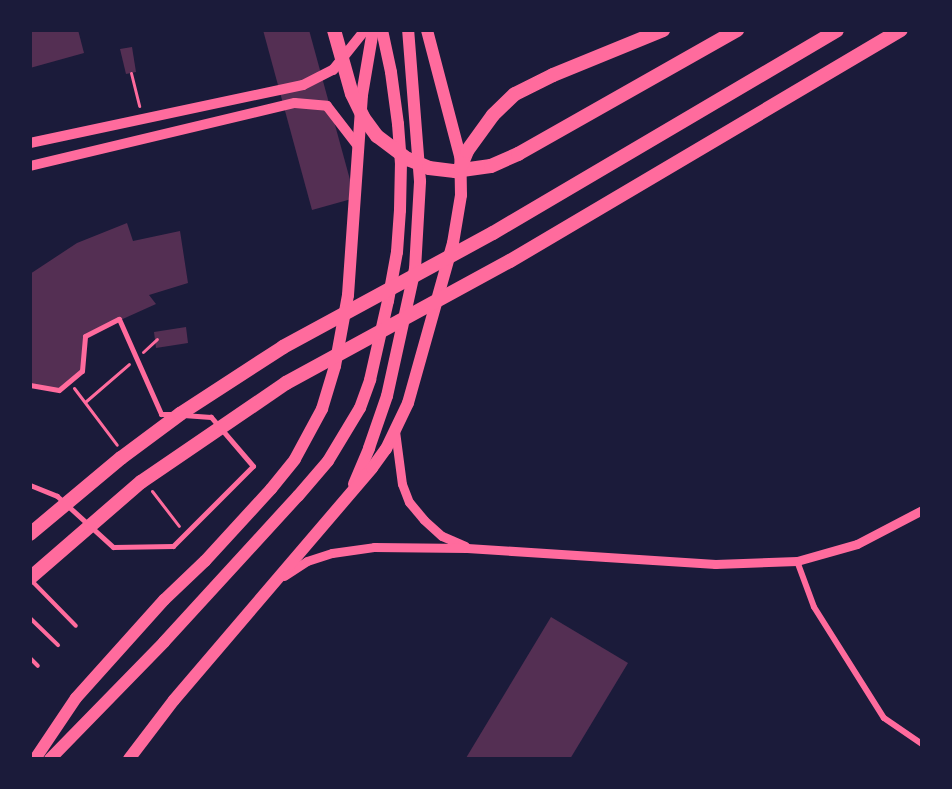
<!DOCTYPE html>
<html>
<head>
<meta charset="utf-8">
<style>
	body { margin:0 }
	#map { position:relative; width:952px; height:789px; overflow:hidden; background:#1b1b3a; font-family:Jost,sans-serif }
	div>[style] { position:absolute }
	.building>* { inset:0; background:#542f53 }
	.path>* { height:3px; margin:-1.5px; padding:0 1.5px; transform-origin:1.5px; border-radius:1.5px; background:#ff6b9d }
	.service>* { height:4px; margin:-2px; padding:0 2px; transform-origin:2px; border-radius:2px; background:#ff6b9d }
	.pedestrian>* { height:5px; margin:-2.5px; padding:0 2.5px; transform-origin:2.5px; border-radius:2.5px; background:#ff6b9d }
	.minor>* { height:6px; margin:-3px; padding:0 3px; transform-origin:3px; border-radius:3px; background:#ff6b9d }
	.tertiary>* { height:9px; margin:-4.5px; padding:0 4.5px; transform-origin:4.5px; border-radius:4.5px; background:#ff6b9d }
	.secondary>* { height:10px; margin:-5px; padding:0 5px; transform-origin:5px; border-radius:5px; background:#ff6b9d }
	.trunk>* { height:12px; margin:-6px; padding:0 6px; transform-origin:6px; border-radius:6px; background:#ff6b9d }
	.motorway>* { height:14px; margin:-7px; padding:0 7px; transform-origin:7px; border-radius:7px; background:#ff6b9d }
	span { translate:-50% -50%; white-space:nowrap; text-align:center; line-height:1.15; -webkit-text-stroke:6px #1b1b3a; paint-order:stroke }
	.frame { position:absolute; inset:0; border:32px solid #1b1b3a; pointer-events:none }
</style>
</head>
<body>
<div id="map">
	<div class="building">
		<i style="clip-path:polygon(30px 30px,78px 30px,84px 53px,30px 68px)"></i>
		<i style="clip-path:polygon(263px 30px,309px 30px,355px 198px,312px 210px)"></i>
		<i style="clip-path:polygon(132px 47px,136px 72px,126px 74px,120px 49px)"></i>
		<i style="clip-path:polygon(127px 223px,133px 241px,180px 231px,188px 283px,149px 295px,156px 304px,85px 336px,82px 371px,59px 390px,30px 385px,30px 274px,77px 243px)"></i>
		<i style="clip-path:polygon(186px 327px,188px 343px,156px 348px,154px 332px)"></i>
		<i style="clip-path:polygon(551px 617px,628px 663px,570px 759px,468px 759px,466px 758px)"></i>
	</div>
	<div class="path">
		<i style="left:131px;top:73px;width:34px;rotate:76deg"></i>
		<i style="left:143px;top:352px;width:19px;rotate:-43deg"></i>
		<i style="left:74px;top:388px;width:71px;rotate:53deg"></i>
		<i style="left:85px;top:402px;width:58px;rotate:-40.8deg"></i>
		<i style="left:152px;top:491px;width:44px;rotate:52.4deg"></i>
	</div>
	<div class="service">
		<i style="left:31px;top:580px;width:64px;rotate:45.6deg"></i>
		<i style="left:30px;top:618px;width:39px;rotate:44deg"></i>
		<i style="left:30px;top:658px;width:11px;rotate:45deg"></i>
	</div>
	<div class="pedestrian">
		<i style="left:30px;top:385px;width:29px;rotate:10deg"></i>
		<i style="left:59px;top:390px;width:30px;rotate:-40deg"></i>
		<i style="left:82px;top:371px;width:35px;rotate:-85deg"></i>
		<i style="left:85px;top:336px;width:38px;rotate:-27deg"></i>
		<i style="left:119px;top:319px;width:104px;rotate:66.1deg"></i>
		<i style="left:161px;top:414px;width:13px"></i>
		<i style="left:30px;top:485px;width:29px;rotate:22deg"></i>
		<i style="left:57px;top:496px;width:76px;rotate:42.3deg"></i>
		<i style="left:113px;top:547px;width:60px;rotate:-1deg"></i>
		<i style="left:173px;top:546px;width:113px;rotate:-45deg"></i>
		<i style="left:253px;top:466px;width:65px;rotate:-130.6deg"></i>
		<i style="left:211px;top:417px;width:28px;rotate:-176deg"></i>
	</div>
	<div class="minor">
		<i style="left:797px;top:561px;width:49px;rotate:69.7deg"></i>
		<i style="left:814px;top:607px;width:131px;rotate:57.8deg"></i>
		<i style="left:884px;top:718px;width:46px;rotate:34.4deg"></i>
	</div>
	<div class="tertiary">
		<i style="left:395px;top:431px;width:53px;rotate:82.5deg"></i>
		<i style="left:402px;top:484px;width:19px;rotate:69deg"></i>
		<i style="left:409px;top:502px;width:23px;rotate:50deg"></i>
		<i style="left:424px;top:520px;width:24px;rotate:42deg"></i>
		<i style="left:442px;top:536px;width:25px;rotate:23deg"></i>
		<i style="left:284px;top:576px;width:27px;rotate:-33deg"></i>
		<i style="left:307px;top:561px;width:26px;rotate:-18deg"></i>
		<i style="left:332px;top:553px;width:42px;rotate:-8.1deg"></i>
		<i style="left:374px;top:547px;width:93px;rotate:0.6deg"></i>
		<i style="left:467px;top:548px;width:249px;rotate:3.7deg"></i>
		<i style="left:715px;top:564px;width:82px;rotate:-2.1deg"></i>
		<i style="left:797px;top:561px;width:62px;rotate:-15.8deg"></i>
		<i style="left:857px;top:544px;width:73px;rotate:-27.6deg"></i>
	</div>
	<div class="secondary">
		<i style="left:30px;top:143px;width:279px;rotate:-12deg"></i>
		<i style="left:303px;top:85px;width:34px;rotate:-27deg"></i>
		<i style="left:333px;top:70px;width:51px;rotate:-51.3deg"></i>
		<i style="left:30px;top:166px;width:272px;rotate:-13.4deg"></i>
		<i style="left:295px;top:103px;width:32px;rotate:5deg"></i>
		<i style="left:327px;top:106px;width:49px;rotate:52.4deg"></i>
	</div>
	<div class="trunk">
		<i style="left:354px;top:484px;width:39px;rotate:-67deg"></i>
		<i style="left:369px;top:448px;width:55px;rotate:-70.9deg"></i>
		<i style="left:387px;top:396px;width:130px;rotate:-77.6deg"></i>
		<i style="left:415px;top:269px;width:88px;rotate:-86.7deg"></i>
		<i style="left:420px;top:181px;width:151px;rotate:-94.5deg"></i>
		<i style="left:35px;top:759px;width:73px;rotate:-56.1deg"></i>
		<i style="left:76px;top:698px;width:132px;rotate:-48.1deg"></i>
		<i style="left:164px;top:600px;width:57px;rotate:-43.6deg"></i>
		<i style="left:205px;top:561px;width:98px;rotate:-47.5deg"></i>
		<i style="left:271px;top:489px;width:38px;rotate:-51deg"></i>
		<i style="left:295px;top:459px;width:57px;rotate:-61.6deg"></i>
		<i style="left:322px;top:409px;width:45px;rotate:-73.2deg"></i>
		<i style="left:335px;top:366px;width:72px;rotate:-79.6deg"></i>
		<i style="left:348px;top:295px;width:200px;rotate:-86deg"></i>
		<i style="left:362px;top:95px;width:66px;rotate:-80.4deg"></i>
		<i style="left:50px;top:759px;width:163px;rotate:-45.7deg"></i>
		<i style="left:164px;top:642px;width:198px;rotate:-47.5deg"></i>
		<i style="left:298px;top:496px;width:46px;rotate:-49.4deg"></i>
		<i style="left:328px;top:461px;width:62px;rotate:-58.9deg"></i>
		<i style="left:360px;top:408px;width:30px;rotate:-70deg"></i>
		<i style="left:370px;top:380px;width:81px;rotate:-77.2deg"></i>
		<i style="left:388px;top:301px;width:50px;rotate:-79.6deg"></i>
		<i style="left:397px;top:252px;width:42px;rotate:-85.9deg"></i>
		<i style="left:400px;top:210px;width:46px;rotate:-88.8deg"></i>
		<i style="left:401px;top:164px;width:40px;rotate:-94.3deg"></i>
		<i style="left:398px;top:124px;width:52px;rotate:-97.7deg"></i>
		<i style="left:391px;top:72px;width:43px;rotate:-102.1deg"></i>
		<i style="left:129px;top:759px;width:74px;rotate:-52.7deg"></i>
		<i style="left:174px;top:700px;width:305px;rotate:-49.5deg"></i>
		<i style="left:372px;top:468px;width:24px;rotate:-54deg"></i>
		<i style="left:386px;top:449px;width:51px;rotate:-64.4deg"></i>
		<i style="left:408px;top:403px;width:166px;rotate:-74.3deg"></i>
		<i style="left:453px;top:243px;width:49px;rotate:-80.5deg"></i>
		<i style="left:461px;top:195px;width:39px;rotate:-91deg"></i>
		<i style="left:460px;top:156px;width:130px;rotate:-104.7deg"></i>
	</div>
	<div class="motorway">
		<i style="left:334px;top:30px;width:66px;rotate:74.3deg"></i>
		<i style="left:352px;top:94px;width:25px;rotate:64deg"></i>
		<i style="left:363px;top:117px;width:24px;rotate:54deg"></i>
		<i style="left:377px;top:136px;width:39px;rotate:37deg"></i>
		<i style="left:408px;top:159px;width:23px;rotate:23deg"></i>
		<i style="left:429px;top:168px;width:26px;rotate:7deg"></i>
		<i style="left:455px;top:171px;width:36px;rotate:-8deg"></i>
		<i style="left:491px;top:166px;width:30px;rotate:-24deg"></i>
		<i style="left:518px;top:154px;width:252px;rotate:-29.5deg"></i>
		<i style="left:461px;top:166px;width:16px;rotate:-68deg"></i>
		<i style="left:467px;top:151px;width:44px;rotate:-54.2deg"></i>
		<i style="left:493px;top:115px;width:30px;rotate:-44deg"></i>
		<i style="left:515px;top:94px;width:42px;rotate:-26.6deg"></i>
		<i style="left:553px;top:75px;width:119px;rotate:-22.2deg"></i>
		<i style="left:30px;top:534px;width:119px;rotate:-39.9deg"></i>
		<i style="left:121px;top:458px;width:74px;rotate:-36.7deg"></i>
		<i style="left:180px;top:414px;width:123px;rotate:-33deg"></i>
		<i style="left:283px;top:347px;width:239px;rotate:-28.5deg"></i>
		<i style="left:493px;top:233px;width:399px;rotate:-30.5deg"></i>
		<i style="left:30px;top:578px;width:147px;rotate:-40.9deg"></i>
		<i style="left:141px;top:482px;width:176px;rotate:-34.3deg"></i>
		<i style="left:286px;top:383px;width:255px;rotate:-28.6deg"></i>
		<i style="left:510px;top:261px;width:454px;rotate:-30.6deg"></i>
	</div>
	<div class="frame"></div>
</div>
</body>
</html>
